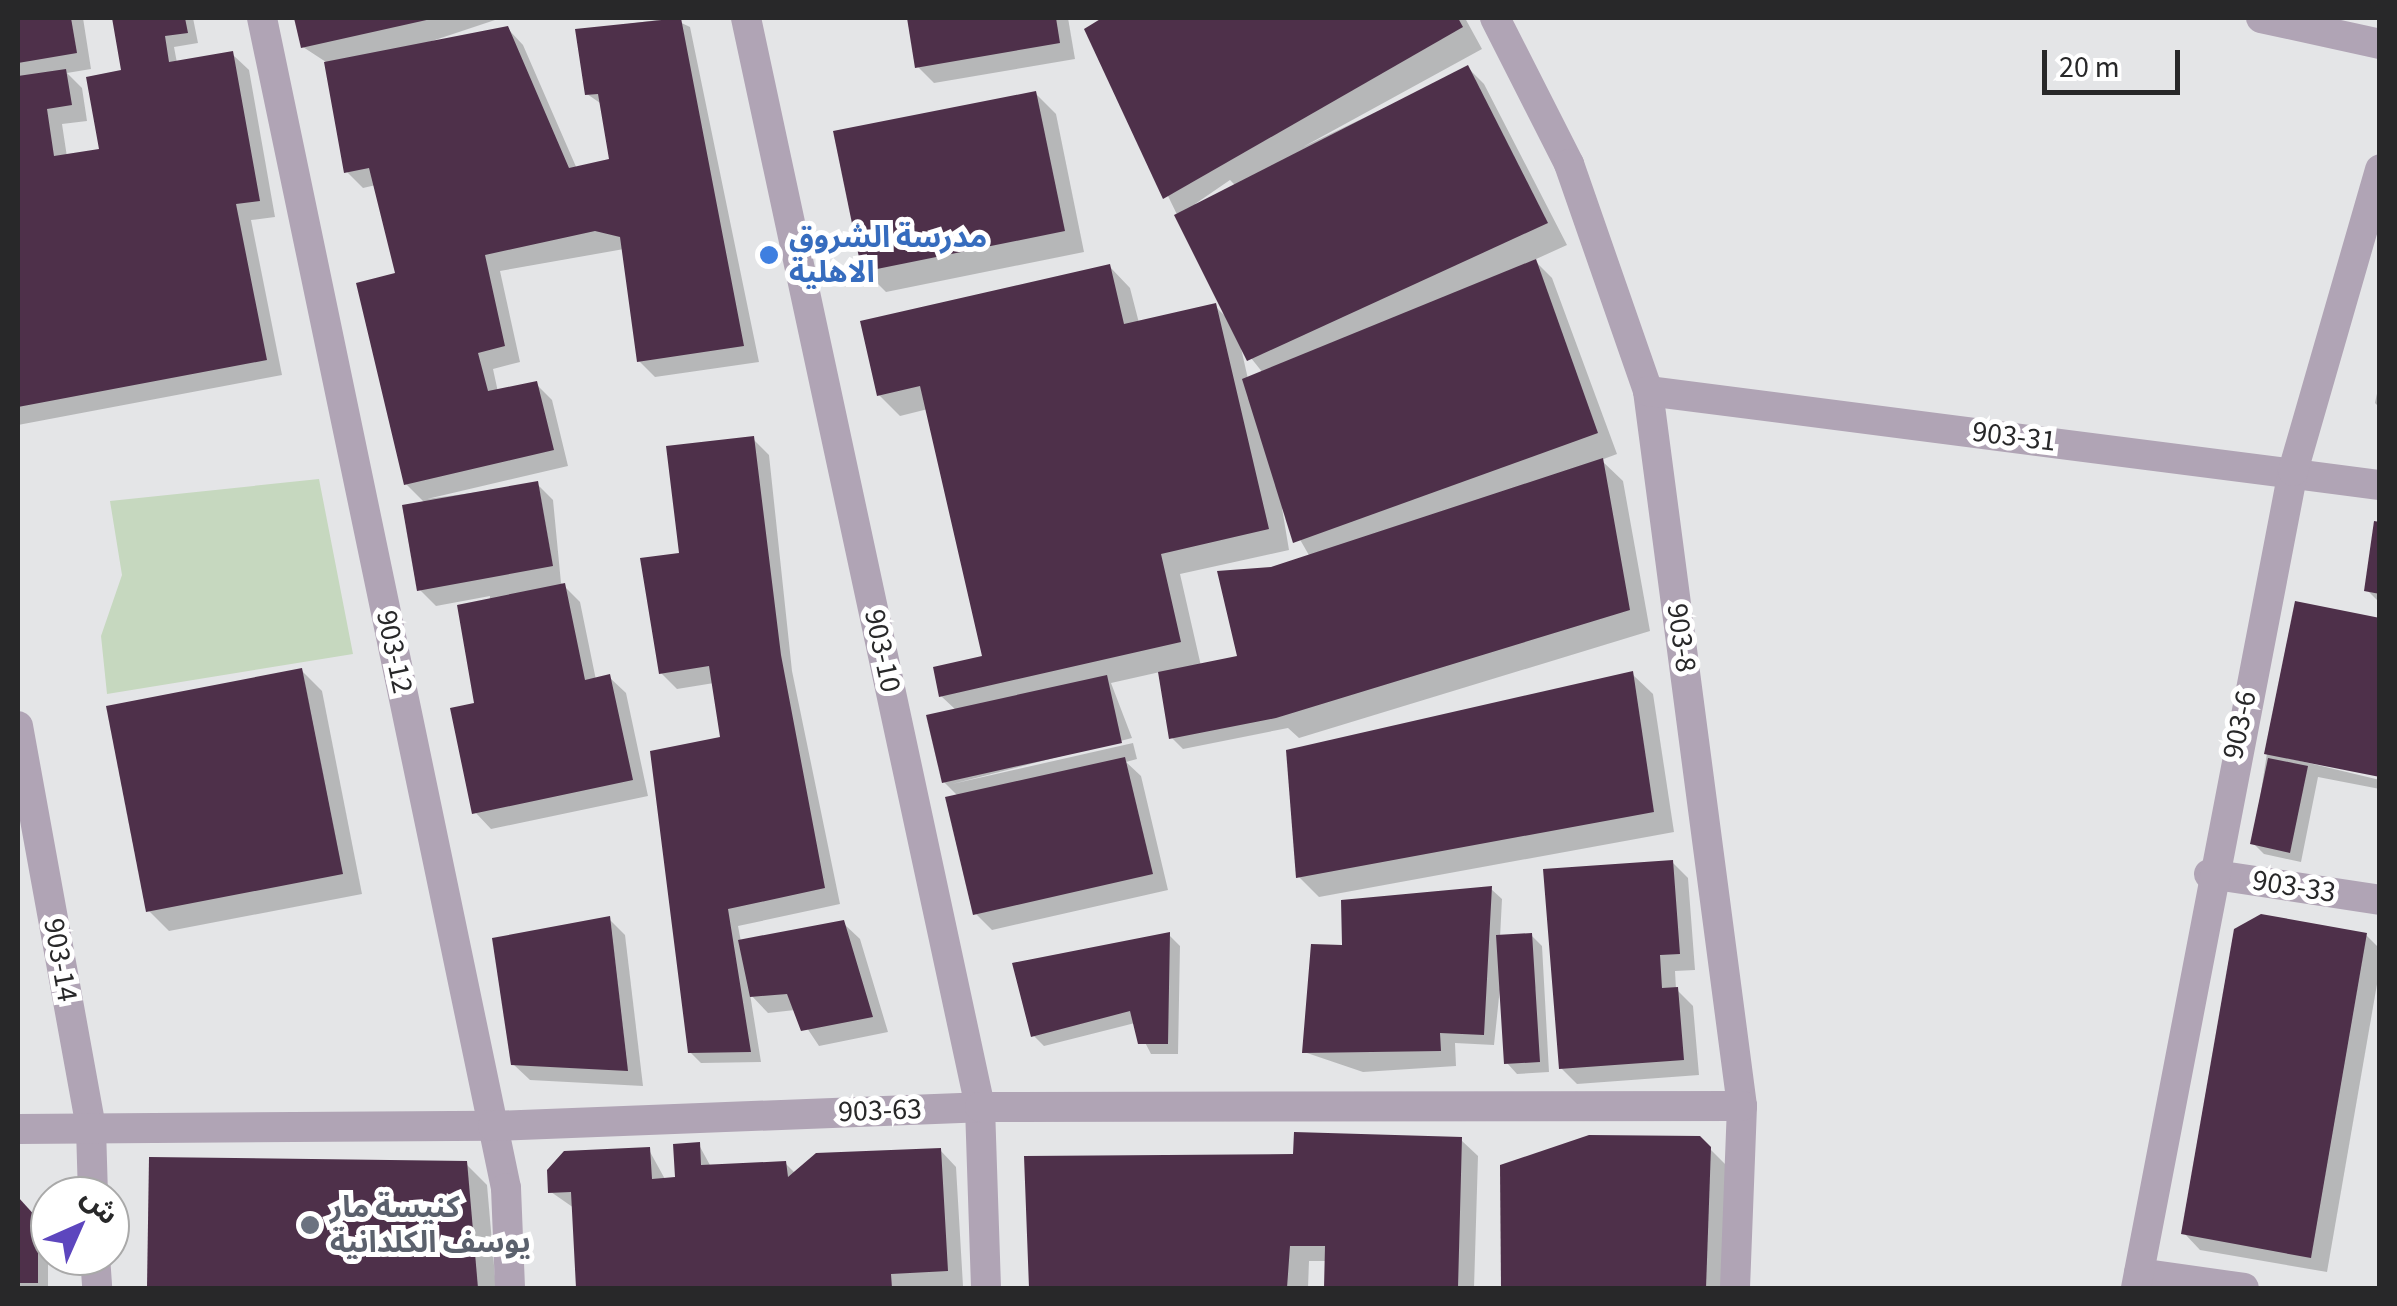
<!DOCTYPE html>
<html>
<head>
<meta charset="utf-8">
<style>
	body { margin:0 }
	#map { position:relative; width:2397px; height:1306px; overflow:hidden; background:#e4e5e7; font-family:"Source Sans 3","Noto Sans Arabic",sans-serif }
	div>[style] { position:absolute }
	.green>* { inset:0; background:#c6d8bf }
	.shadow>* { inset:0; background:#0003 }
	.building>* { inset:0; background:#4e304a }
	.minor>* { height:30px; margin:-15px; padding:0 15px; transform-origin:15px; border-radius:15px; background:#b0a4b5 }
	.dots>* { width:28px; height:28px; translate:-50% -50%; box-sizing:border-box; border:5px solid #fff; border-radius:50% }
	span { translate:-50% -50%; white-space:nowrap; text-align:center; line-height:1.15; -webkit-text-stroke:10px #fff; paint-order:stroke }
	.shop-label { font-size:30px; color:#366cbe; font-weight:700 }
	.left { translate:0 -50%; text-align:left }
	.street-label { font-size:30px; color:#282829 }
	.worship-label { font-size:30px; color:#5b616d; font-weight:700 }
	.frame { position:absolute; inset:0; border:20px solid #282829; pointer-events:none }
	.north { position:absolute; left:30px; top:1176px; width:100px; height:100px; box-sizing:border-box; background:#fff; border:2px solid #a9a9a9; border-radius:50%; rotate:45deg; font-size:28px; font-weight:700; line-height:40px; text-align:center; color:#282829 }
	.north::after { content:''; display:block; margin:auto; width:35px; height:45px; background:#5d46be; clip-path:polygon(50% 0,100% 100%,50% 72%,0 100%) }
	.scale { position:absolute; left:2042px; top:50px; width:138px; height:45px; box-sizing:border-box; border:5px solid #282829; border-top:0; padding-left:12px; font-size:30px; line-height:35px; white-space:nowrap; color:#282829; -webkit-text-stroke:8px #fff; paint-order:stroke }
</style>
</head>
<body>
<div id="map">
	<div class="green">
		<i style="clip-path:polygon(319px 479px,353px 654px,107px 694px,101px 636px,122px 575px,110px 501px)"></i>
	</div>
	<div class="shadow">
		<i style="clip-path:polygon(18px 18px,83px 18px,91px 69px,67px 73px,82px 88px,87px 121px,62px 124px,67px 157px,102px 151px,127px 72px,114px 18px,193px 18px,198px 43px,174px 47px,177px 63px,232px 54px,249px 70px,275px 217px,251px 220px,282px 375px,18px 425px)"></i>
		<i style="clip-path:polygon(297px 18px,501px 18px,420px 45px,507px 28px,523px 45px,577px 169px,616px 162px,603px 105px,587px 94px,577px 31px,671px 18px,690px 27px,759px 362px,655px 377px,639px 361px,624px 249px,500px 271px,520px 362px,493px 369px,498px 392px,536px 384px,552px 400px,568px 466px,427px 499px,537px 484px,553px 500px,561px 583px,580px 602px,596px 680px,609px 677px,626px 693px,648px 796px,491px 829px,475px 812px,490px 596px,436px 606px,420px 590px,426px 504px,406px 484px,398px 275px,376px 185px,363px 188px,347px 172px,326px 62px,303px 47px)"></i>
		<i style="clip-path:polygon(909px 18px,1068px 18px,1075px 59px,934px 83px,918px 67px)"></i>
		<i style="clip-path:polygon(evenodd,1106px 18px,1465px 18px,1482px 49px,1303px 147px,1468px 68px,1484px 84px,1567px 245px,1534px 260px,1552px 278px,1617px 454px,1601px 460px,1623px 481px,1650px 631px,1299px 738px,1288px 728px,1183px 749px,1172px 738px,1160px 672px,1111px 683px,1132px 738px,952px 784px,1133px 743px,1137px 759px,1126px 762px,1141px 776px,1168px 890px,992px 930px,975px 913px,959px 797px,944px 782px,957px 711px,941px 696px,985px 658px,928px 409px,900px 416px,879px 395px,1110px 267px,1130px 288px,1139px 323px,1215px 306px,1228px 319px,1087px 30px,1106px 18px,1230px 180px,1236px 186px,1197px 207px,1195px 204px,1230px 180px,1106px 18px,1241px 348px,1243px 348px,1263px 373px,1248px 379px,1241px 348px,1106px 18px,1282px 508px,1310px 557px,1270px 569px,1240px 658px,1201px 666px,1180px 574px,1289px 550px,1282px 508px)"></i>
		<i style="clip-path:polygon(1035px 93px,1056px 114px,1084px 252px,886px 292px,865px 271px)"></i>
		<i style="clip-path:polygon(2380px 379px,2380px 408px,2375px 403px)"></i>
		<i style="clip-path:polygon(753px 439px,769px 455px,792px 671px,840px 904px,738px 926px,741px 942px,843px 923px,860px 939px,888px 1032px,819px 1046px,795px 1010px,768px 1013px,750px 994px,761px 1062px,701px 1063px,690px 1052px,652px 753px,723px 738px,714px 683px,677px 689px,661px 673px,682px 555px)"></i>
		<i style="clip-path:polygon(2380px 525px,2380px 603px,2367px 590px)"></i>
		<i style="clip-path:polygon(301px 670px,322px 691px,362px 894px,169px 931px,148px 910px)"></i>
		<i style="clip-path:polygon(1632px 674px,1653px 694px,1674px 832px,1319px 897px,1299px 877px)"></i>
		<i style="clip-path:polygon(2267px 753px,2380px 780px,2380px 789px,2318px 777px,2301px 862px,2264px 854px,2253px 843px)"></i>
		<i style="clip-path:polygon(1672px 862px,1688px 878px,1695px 970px,1675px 971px,1676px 989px,1693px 1006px,1699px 1075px,1577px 1084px,1561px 1068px)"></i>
		<i style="clip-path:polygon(1491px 889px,1502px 899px,1500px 938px,1531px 935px,1542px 946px,1549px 1072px,1517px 1074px,1507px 1063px,1501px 978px,1494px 1045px,1455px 1043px,1456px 1066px,1363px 1072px,1304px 1052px,1341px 947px)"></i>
		<i style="clip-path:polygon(609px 919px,625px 935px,643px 1086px,530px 1080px,513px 1064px)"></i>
		<i style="clip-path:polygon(1169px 935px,1180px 946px,1178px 1054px,1151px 1054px,1135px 1023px,1044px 1046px,1033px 1035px)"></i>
		<i style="clip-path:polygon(2366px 935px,2380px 949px,2380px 967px,2327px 1272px,2200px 1250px,2184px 1233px)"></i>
		<i style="clip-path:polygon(1699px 1138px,1731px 1170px,1727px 1288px,1503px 1288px,1503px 1167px)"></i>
		<i style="clip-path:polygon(1461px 1140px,1478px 1156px,1474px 1288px,1327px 1288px,1327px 1261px,1309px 1261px,1308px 1288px,1032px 1288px,1027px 1158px,1292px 1156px)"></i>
		<i style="clip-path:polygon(699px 1145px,711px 1167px,785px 1163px,796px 1174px,940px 1150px,956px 1167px,963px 1286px,578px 1288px,574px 1208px,551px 1192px,649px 1150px,666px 1181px,677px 1180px)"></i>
		<i style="clip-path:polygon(151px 1160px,466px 1164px,487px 1185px,496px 1288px,149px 1288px)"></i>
		<i style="clip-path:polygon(18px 1199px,48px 1232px,48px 1288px,18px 1288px)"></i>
	</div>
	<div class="building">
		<i style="clip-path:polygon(18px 18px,71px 18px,77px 53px,18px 63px)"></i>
		<i style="clip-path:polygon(112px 18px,185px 18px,188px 33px,165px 36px,169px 62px,233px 51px,260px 201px,236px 204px,267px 360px,18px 407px,18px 76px,66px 69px,72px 105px,47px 109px,54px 156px,99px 149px,86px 77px,121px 70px)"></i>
		<i style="clip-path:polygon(294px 18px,430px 18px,431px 19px,301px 48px)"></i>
		<i style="clip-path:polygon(681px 18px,744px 346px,637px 362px,620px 237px,595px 231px,485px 255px,505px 346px,478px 353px,488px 391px,537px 381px,554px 450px,404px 485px,356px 283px,395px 273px,369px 168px,344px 173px,324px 62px,508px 26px,569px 168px,609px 159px,598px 94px,585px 95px,575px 29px)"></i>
		<i style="clip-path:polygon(907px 18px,1056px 18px,1060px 43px,915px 68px)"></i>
		<i style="clip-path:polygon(1102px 18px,1458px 18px,1463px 27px,1163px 199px,1084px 29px)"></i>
		<i style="clip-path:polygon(1468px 65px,1548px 223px,1247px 361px,1174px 215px)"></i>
		<i style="clip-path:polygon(1036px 91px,1065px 231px,862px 272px,833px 131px)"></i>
		<i style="clip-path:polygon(1536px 259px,1598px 433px,1293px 543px,1242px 379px)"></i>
		<i style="clip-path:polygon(1110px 264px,1124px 324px,1216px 303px,1269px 529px,1161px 554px,1181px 642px,939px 697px,933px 667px,982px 656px,920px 386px,877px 396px,860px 321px)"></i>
		<i style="clip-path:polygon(754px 436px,781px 655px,825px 888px,728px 909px,751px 1052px,688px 1053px,650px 751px,720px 737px,709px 666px,659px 674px,640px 558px,679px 553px,666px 446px)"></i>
		<i style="clip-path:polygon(1603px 458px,1630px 610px,1276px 718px,1169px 739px,1158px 672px,1237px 656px,1217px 571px,1271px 567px)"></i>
		<i style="clip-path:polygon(538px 481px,553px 566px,417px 591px,402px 505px)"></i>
		<i style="clip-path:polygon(2374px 521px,2380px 522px,2380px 594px,2364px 591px)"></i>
		<i style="clip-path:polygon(565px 583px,585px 680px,610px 674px,633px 780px,472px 814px,450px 708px,474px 703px,457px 605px)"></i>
		<i style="clip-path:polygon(2295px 601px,2380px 618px,2380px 777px,2264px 754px)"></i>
		<i style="clip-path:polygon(302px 668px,343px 874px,146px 912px,106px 706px)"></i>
		<i style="clip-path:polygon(1633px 671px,1654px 812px,1296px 878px,1286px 750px)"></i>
		<i style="clip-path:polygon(1107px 675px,1122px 743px,942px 783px,926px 715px)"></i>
		<i style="clip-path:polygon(1125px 757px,1153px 874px,973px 915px,945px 797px)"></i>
		<i style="clip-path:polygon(2268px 758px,2308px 766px,2290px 853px,2250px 844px)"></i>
		<i style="clip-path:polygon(1673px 860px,1680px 954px,1660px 955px,1662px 988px,1678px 987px,1684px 1060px,1559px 1069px,1543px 869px)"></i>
		<i style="clip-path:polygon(1492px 886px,1484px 1035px,1440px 1033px,1441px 1051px,1302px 1053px,1311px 944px,1342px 945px,1341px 900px)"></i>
		<i style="clip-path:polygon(2261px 914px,2367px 933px,2311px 1258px,2181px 1234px,2234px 929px)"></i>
		<i style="clip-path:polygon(610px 916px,628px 1071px,511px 1065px,492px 938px)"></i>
		<i style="clip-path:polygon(844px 920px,873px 1017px,801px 1031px,787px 994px,750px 997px,738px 940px)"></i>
		<i style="clip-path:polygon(1170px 932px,1168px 1044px,1138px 1044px,1130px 1011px,1031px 1037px,1012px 963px)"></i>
		<i style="clip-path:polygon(1532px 933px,1540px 1062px,1504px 1064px,1496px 935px)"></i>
		<i style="clip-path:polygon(1294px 1132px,1462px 1137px,1458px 1288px,1324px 1288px,1325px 1246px,1290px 1246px,1287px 1288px,1029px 1288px,1024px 1156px,1293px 1154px)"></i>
		<i style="clip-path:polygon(1589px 1135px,1700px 1136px,1711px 1147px,1706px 1288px,1501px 1288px,1500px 1165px)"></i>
		<i style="clip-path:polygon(700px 1142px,701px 1165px,786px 1161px,788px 1177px,816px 1153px,941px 1148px,948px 1271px,891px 1274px,892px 1288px,576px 1288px,571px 1192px,548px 1193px,547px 1170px,564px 1151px,650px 1147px,652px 1179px,675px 1177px,673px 1144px)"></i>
		<i style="clip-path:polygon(149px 1157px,467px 1161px,478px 1288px,147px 1288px)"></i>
		<i style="clip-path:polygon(18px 1197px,38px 1219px,38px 1283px,18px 1283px)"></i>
	</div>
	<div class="minor">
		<i style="left:262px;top:18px;width:1195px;rotate:78.22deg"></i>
		<i style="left:506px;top:1188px;width:100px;rotate:87.7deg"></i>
		<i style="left:746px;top:18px;width:1114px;rotate:77.87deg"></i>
		<i style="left:980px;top:1107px;width:181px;rotate:88.1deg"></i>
		<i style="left:1495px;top:18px;width:164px;rotate:63.1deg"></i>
		<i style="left:1569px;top:164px;width:240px;rotate:70.8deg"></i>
		<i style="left:1648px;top:391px;width:721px;rotate:82.51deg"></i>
		<i style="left:1742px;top:1106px;width:182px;rotate:92.2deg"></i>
		<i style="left:2261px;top:18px;width:122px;rotate:12.3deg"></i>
		<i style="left:1648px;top:391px;width:738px;rotate:7.32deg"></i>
		<i style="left:18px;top:726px;width:409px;rotate:79.7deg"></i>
		<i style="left:91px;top:1128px;width:68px;rotate:88.3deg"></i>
		<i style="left:2209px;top:874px;width:173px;rotate:8.6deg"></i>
		<i style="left:18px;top:1129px;width:475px;rotate:-0.4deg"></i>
		<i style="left:493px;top:1126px;width:487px;rotate:-2.2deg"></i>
		<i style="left:980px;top:1107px;width:762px;rotate:-0.08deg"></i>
		<i style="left:95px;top:1256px;width:32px;rotate:86deg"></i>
		<i style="left:2139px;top:1273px;width:106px;rotate:8.1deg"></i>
		<i style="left:2136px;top:1288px;width:832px;rotate:-79.12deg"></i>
		<i style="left:2293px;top:471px;width:314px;rotate:-73.9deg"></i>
	</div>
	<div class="dots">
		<i style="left:769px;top:255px;background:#3f7fe0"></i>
		<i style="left:310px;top:1225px;background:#6b7280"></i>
	</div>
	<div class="shop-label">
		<span class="left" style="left:789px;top:255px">مدرسة الشروق<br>الاهلية</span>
	</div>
	<div class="street-label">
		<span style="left:2014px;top:437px;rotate:7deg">903-31</span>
		<span style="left:1681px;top:638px;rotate:82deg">903-8</span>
		<span style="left:882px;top:651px;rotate:78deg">903-10</span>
		<span style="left:394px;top:652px;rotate:78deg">903-12</span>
		<span style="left:2240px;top:725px;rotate:-78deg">903-6</span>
		<span style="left:2294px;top:887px;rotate:9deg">903-33</span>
		<span style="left:60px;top:960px;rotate:80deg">903-14</span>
		<span style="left:880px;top:1111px;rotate:-2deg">903-63</span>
	</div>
	<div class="worship-label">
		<span class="left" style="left:330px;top:1225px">كنيسة مار<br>يوسف الكلدانية</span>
	</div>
	<div class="frame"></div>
	<div class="north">ش</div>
	<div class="scale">20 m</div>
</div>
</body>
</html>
